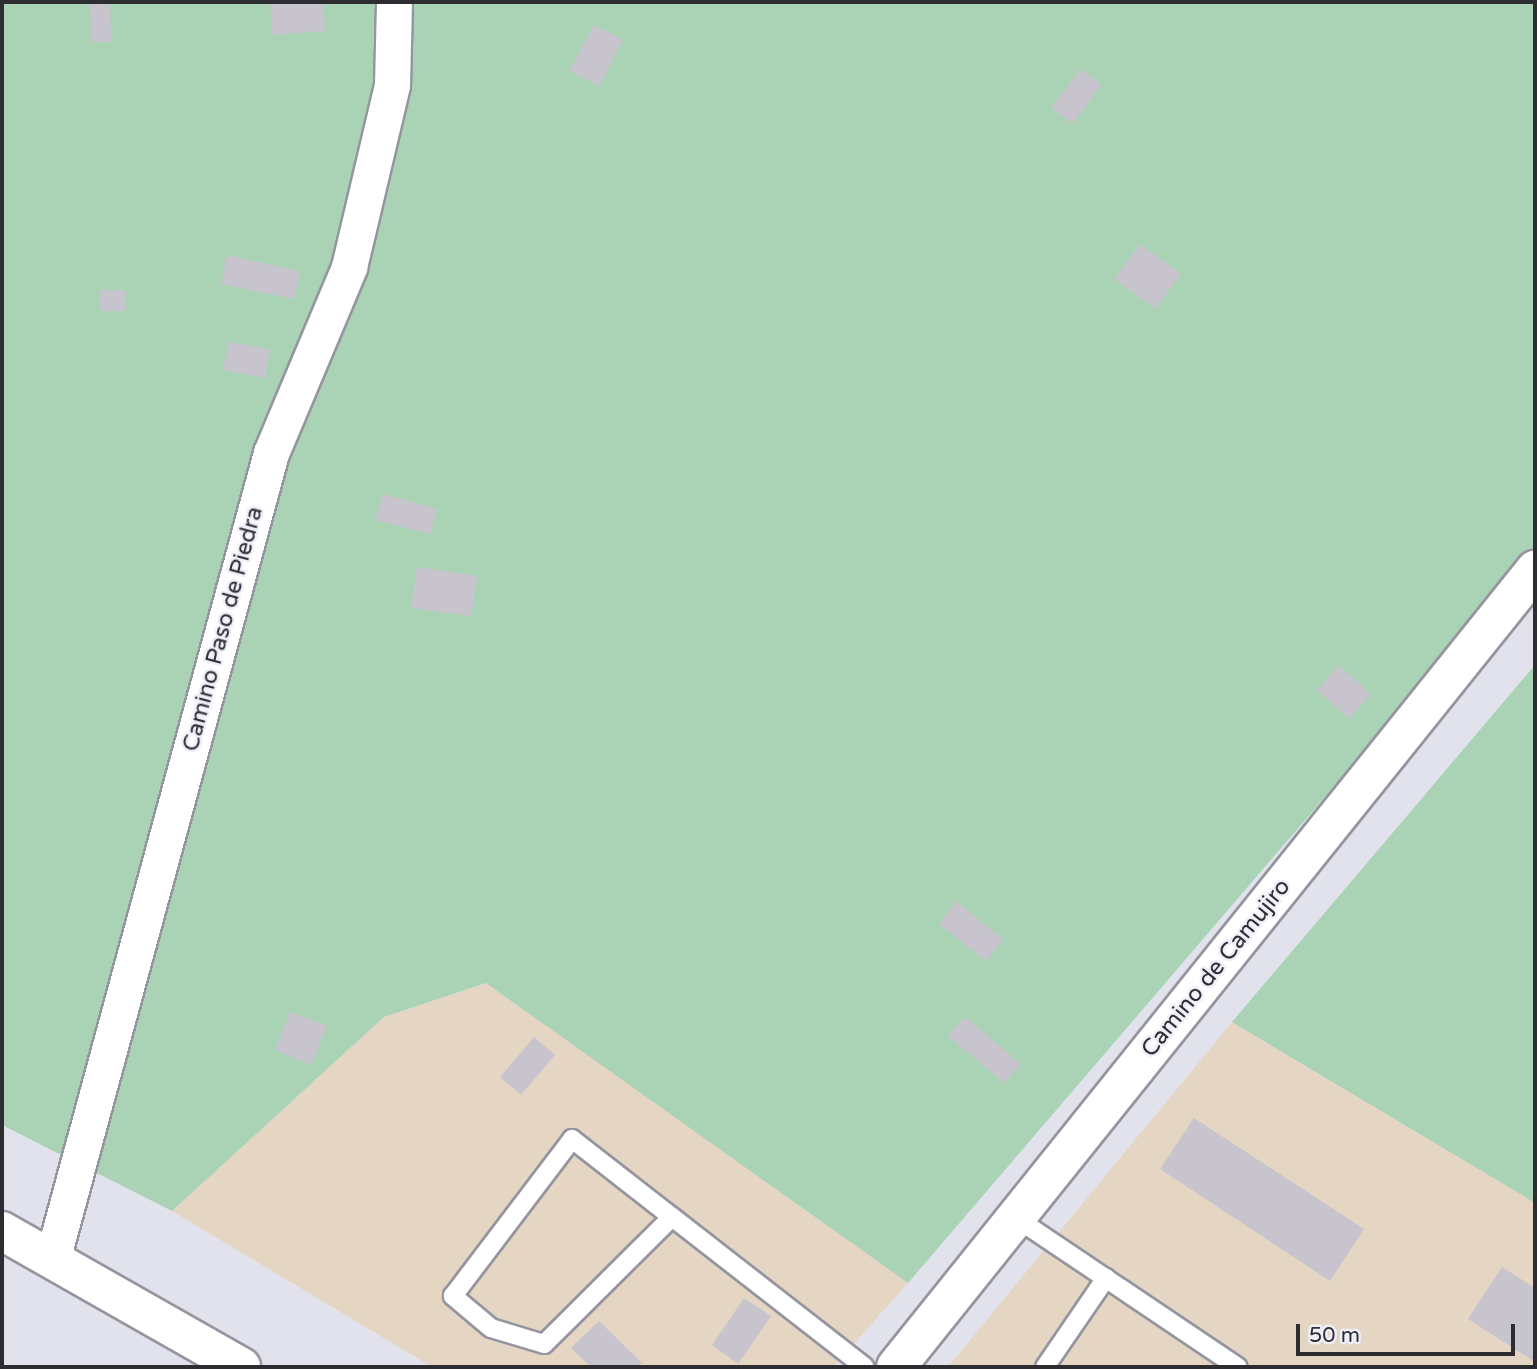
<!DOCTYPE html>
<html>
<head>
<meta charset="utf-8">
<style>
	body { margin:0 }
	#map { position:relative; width:1537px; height:1369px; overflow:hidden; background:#e1e2ec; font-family:"Varela Round",sans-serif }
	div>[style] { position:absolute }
	.industrial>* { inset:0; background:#e5d6c4 }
	.green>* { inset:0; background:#aad2b5 }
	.building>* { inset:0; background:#c7c4ce }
	.roads { filter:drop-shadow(2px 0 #95959f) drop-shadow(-2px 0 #95959f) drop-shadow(0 2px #95959f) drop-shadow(0 -2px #95959f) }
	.service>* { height:18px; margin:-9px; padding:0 9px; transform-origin:9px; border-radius:9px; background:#fff }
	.minor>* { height:35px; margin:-17.5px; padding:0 17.5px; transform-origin:17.5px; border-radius:17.5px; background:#fff }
	.tertiary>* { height:38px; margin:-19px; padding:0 19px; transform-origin:19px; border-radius:19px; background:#fff }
	.primary>* { height:38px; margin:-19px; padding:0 19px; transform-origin:19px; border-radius:19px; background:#fff }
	span { translate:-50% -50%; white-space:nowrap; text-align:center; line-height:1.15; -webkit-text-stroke:5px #eeeff9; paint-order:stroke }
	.street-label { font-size:23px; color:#2d2d31 }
	.frame { position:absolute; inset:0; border:4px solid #2d2d31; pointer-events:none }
	.scale { position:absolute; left:1296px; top:1324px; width:219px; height:32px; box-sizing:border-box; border:4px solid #2d2d31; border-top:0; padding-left:9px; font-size:21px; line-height:24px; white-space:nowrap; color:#2d2d31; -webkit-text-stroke:5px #eeeff9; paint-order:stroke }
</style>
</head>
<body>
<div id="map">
	<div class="industrial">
		<i style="clip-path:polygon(487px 983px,908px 1283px,833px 1367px,432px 1367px,172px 1211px,384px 1017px)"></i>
		<i style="clip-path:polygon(1232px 1022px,1535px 1203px,1535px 1367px,948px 1367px)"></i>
	</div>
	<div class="green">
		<i style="clip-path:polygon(2px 2px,1535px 2px,1535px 552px,908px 1283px,486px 983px,384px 1017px,172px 1211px,2px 1125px)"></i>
		<i style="clip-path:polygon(1535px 665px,1535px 1203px,1232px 1022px)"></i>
	</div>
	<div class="building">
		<i style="clip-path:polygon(90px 2px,110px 2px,111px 42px,91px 42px)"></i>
		<i style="clip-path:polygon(270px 2px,323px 2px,325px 31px,272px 35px)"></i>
		<i style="clip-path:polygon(594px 25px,623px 40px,599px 86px,569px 71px)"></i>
		<i style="clip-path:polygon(1081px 69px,1102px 85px,1072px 124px,1051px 107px)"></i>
		<i style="clip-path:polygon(1140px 244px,1181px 274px,1155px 309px,1114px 279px)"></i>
		<i style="clip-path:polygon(227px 255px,300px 271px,294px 299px,221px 284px)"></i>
		<i style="clip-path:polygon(100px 290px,126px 290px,126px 311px,100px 311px)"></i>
		<i style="clip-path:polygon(228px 342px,270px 349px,265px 378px,223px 370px)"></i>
		<i style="clip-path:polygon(383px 494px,437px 509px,430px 534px,375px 520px)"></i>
		<i style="clip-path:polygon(417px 567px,477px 576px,471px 616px,411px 608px)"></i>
		<i style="clip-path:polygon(1338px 665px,1371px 694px,1349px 719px,1317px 690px)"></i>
		<i style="clip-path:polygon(956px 901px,1003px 939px,986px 961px,939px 924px)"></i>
		<i style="clip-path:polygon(290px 1012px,327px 1026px,311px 1065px,275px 1050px)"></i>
		<i style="clip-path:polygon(965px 1017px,1021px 1064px,1004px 1083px,948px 1036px)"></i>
		<i style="clip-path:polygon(534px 1037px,555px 1055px,521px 1095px,500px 1077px)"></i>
		<i style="clip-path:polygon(1194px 1118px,1364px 1229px,1330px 1281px,1160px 1169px)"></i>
		<i style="clip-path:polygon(1502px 1267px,1535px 1288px,1535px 1362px,1468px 1319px)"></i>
		<i style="clip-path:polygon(744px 1298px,771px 1316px,738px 1364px,712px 1345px)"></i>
		<i style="clip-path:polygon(599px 1321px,642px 1363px,637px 1367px,591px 1367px,571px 1348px)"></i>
	</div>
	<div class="roads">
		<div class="service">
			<i style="left:672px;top:1217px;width:180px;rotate:135.2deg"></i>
			<i style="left:544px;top:1344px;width:55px;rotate:-163.2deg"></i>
			<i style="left:491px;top:1328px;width:50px;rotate:-139.9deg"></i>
			<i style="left:453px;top:1296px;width:197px;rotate:-52.8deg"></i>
			<i style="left:572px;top:1139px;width:127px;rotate:38deg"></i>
			<i style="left:672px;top:1217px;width:244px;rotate:37.9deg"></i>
			<i style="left:1016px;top:1218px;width:267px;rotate:33.9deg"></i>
			<i style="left:1045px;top:1367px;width:108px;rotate:-55.6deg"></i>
		</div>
		<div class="minor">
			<i style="left:52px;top:1260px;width:836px;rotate:-74.82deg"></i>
			<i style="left:271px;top:453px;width:202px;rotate:-67.2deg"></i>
			<i style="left:349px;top:267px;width:187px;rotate:-76.7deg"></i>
			<i style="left:392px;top:85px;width:83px;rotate:-88.6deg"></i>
		</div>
		<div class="tertiary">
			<i style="left:896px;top:1367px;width:1022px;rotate:-51.28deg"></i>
		</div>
		<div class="primary">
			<i style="left:2px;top:1231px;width:275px;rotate:29.6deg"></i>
		</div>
	</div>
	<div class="street-label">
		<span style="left:223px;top:629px;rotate:-75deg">Camino Paso de Piedra</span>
		<span style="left:1216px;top:968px;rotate:-51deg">Camino de Camujiro</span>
	</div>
	<div class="frame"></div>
	<div class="scale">50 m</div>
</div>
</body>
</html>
